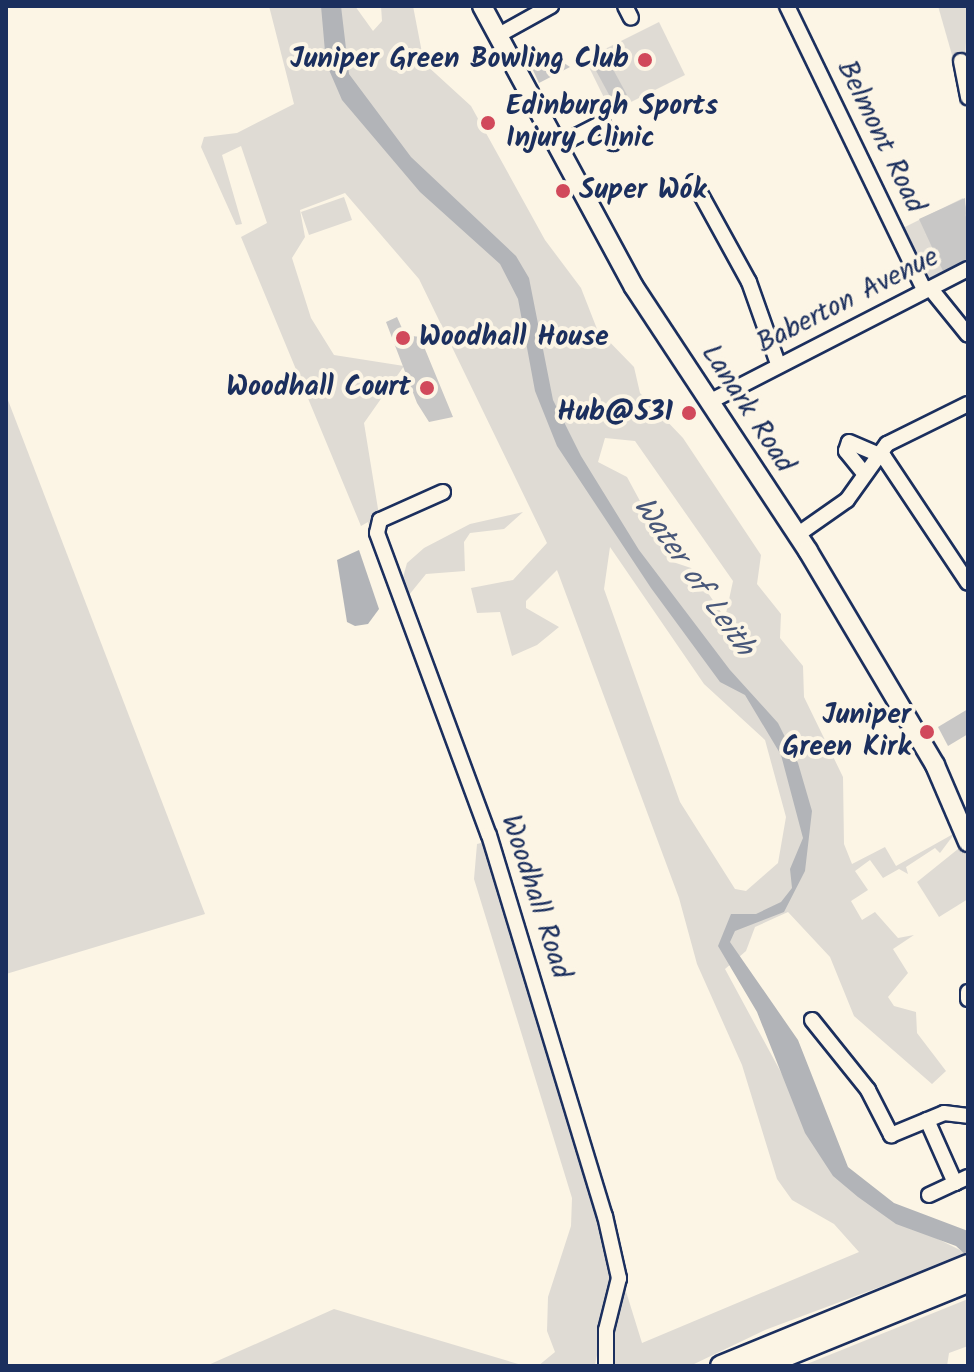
<!DOCTYPE html>
<html>
<head>
<meta charset="utf-8">
<style>
	body { margin:0 }
	#map { position:relative; width:974px; height:1372px; overflow:hidden; background:#fcf5e5; font-family:Kalam,sans-serif }
	div>[style] { position:absolute }
	.green>* { inset:0; background:#dfdbd4 }
	.water>* { inset:0; background:#b2b4b8 }
	.building>* { inset:0; background:#c8c7c6 }
	.roads { filter:drop-shadow(2px 0 #1b2f5e) drop-shadow(-2px 0 #1b2f5e) drop-shadow(0 2px #1b2f5e) drop-shadow(0 -2px #1b2f5e) }
	.minor>* { height:14px; margin:-7px; padding:0 7px; transform-origin:7px; border-radius:7px; background:#fcf5e5 }
	.major>* { height:18px; margin:-9px; padding:0 9px; transform-origin:9px; border-radius:9px; background:#fcf5e5 }
	.highway>* { height:20px; margin:-10px; padding:0 10px; transform-origin:10px; border-radius:10px; background:#fcf5e5 }
	.dots>* { width:22px; height:22px; translate:-50% -50%; box-sizing:border-box; border:4px solid #fcf5e5; border-radius:50% }
	span { translate:-50% -50%; white-space:nowrap; text-align:center; line-height:1.15; -webkit-text-stroke:8px #fcf5e5; paint-order:stroke }
	.poi-label { font-size:28px; color:#1b2f5e; font-weight:700 }
	.right { translate:-100% -50%; text-align:right }
	.left { translate:0 -50%; text-align:left }
	.street-label { font-size:28px; color:#1b2f5e }
	.water-label { font-size:30px; color:#485779; font-style:italic }
	.frame { position:absolute; inset:0; border:8px solid #1b2f5e; pointer-events:none }
</style>
</head>
<body>
<div id="map">
	<div class="green">
		<i style="clip-path:polygon(evenodd,269px 6px,355px 6px,373px 31px,382px 21px,381px 6px,413px 6px,424px 63px,471px 106px,545px 240px,581px 288px,597px 329px,634px 367px,640px 393px,683px 438px,761px 555px,757px 584px,781px 614px,780px 638px,803px 666px,804px 697px,843px 777px,844px 844px,852px 864px,885px 847px,896px 866px,955px 833px,940px 853px,935px 848px,906px 867px,908px 874px,899px 869px,883px 878px,870px 860px,855px 871px,868px 890px,851px 901px,862px 920px,875px 912px,898px 938px,914px 935px,893px 949px,908px 973px,888px 997px,894px 1006px,916px 1012px,917px 1033px,946px 1071px,932px 1084px,854px 1016px,830px 957px,788px 912px,755px 927px,746px 951px,725px 969px,797px 1102px,876px 1208px,968px 1254px,765px 1330px,690px 1366px,613px 1366px,613px 1326px,624px 1285px,642px 1343px,859px 1252px,834px 1224px,792px 1200px,777px 1179px,742px 1065px,697px 964px,679px 898px,557px 570px,526px 601px,526px 608px,559px 627px,537px 645px,512px 656px,500px 612px,477px 613px,471px 588px,513px 580px,547px 543px,419px 279px,345px 193px,300px 210px,305px 237px,292px 258px,311px 318px,334px 355px,404px 366px,364px 423px,379px 515px,371px 520px,384px 527px,385px 556px,402px 581px,407px 563px,424px 548px,470px 524px,523px 512px,504px 529px,470px 533px,464px 542px,465px 571px,426px 574px,396px 611px,368px 522px,361px 526px,241px 237px,267px 223px,241px 146px,222px 155px,242px 224px,236px 225px,201px 147px,204px 137px,237px 133px,294px 104px,269px 6px,605px 438px,635px 441px,733px 581px,725px 618px,691px 568px,673px 562px,627px 477px,598px 462px,605px 438px,269px 6px,610px 547px,704px 684px,765px 740px,786px 817px,778px 863px,746px 891px,735px 889px,680px 802px,604px 589px,610px 547px)"></i>
		<i style="clip-path:polygon(938px 6px,968px 6px,965px 60px,954px 62px)"></i>
		<i style="clip-path:polygon(659px 22px,685px 75px,611px 112px,585px 59px)"></i>
		<i style="clip-path:polygon(344px 197px,352px 220px,309px 235px,301px 212px)"></i>
		<i style="clip-path:polygon(963px 198px,968px 213px,924px 235px,968px 215px,968px 258px,928px 280px,903px 228px)"></i>
		<i style="clip-path:polygon(6px 395px,205px 914px,6px 974px)"></i>
		<i style="clip-path:polygon(968px 841px,968px 899px,939px 917px,917px 882px)"></i>
		<i style="clip-path:polygon(485px 842px,614px 1263px,595px 1366px,538px 1366px,555px 1352px,547px 1331px,548px 1297px,571px 1226px,572px 1198px,474px 879px,477px 844px)"></i>
		<i style="clip-path:polygon(968px 1299px,968px 1346px,949px 1353px,947px 1366px,802px 1366px)"></i>
		<i style="clip-path:polygon(334px 1309px,525px 1366px,206px 1366px)"></i>
	</div>
	<div class="water">
		<i style="clip-path:polygon(321px 6px,341px 6px,349px 74px,411px 157px,516px 256px,529px 278px,553px 400px,581px 456px,639px 550px,730px 670px,778px 723px,798px 763px,812px 811px,805px 871px,784px 912px,735px 931px,730px 942px,798px 1040px,848px 1167px,894px 1203px,968px 1231px,968px 1257px,956px 1246px,896px 1224px,858px 1197px,833px 1176px,805px 1133px,757px 1012px,718px 946px,731px 914px,756px 914px,781px 902px,792px 888px,790px 869px,803px 838px,781px 755px,745px 695px,720px 682px,651px 588px,557px 446px,535px 391px,518px 299px,500px 264px,420px 192px,342px 100px,326px 63px)"></i>
		<i style="clip-path:polygon(359px 550px,379px 609px,368px 624px,355px 626px,347px 622px,337px 560px)"></i>
	</div>
	<div class="building">
		<i style="clip-path:polygon(554px 56px,570px 67px,539px 83px,531px 66px)"></i>
		<i style="clip-path:polygon(608px 60px,627px 95px,613px 102px,594px 67px)"></i>
		<i style="clip-path:polygon(965px 198px,968px 259px,943px 271px,919px 219px)"></i>
		<i style="clip-path:polygon(397px 317px,405px 335px,420px 337px,453px 417px,429px 422px,417px 403px,386px 322px)"></i>
		<i style="clip-path:polygon(968px 709px,968px 734px,948px 746px,938px 727px)"></i>
	</div>
	<div class="roads">
		<div class="minor">
			<i style="left:625px;top:6px;width:13px;rotate:63deg"></i>
			<i style="left:787px;top:6px;width:315px;rotate:64.2deg"></i>
			<i style="left:497px;top:36px;width:62px;rotate:-29.1deg"></i>
			<i style="left:961px;top:61px;width:37px;rotate:79deg"></i>
			<i style="left:557px;top:146px;width:51px;rotate:-27.1deg"></i>
			<i style="left:602px;top:123px;width:23px;rotate:61deg"></i>
			<i style="left:694px;top:182px;width:114px;rotate:61.2deg"></i>
			<i style="left:749px;top:282px;width:87px;rotate:70.5deg"></i>
			<i style="left:930px;top:288px;width:60px;rotate:51deg"></i>
			<i style="left:709px;top:402px;width:291px;rotate:-27.2deg"></i>
			<i style="left:863px;top:472px;width:27px;rotate:-129deg"></i>
			<i style="left:846px;top:451px;width:9px;rotate:-72deg"></i>
			<i style="left:849px;top:442px;width:38px;rotate:23deg"></i>
			<i style="left:884px;top:457px;width:151px;rotate:56.3deg"></i>
			<i style="left:443px;top:492px;width:69px;rotate:156deg"></i>
			<i style="left:380px;top:520px;width:13px;rotate:103deg"></i>
			<i style="left:377px;top:533px;width:322px;rotate:69.7deg"></i>
			<i style="left:489px;top:835px;width:398px;rotate:73.1deg"></i>
			<i style="left:605px;top:1216px;width:64px;rotate:77.3deg"></i>
			<i style="left:619px;top:1278px;width:54px;rotate:104deg"></i>
			<i style="left:606px;top:1330px;width:36px;rotate:90deg"></i>
			<i style="left:797px;top:535px;width:61px;rotate:-35deg"></i>
			<i style="left:847px;top:500px;width:69px;rotate:-54.5deg"></i>
			<i style="left:887px;top:444px;width:90px;rotate:-26.3deg"></i>
			<i style="left:968px;top:992px;width:7px;rotate:90deg"></i>
			<i style="left:812px;top:1020px;width:90px;rotate:51.3deg"></i>
			<i style="left:868px;top:1090px;width:51px;rotate:62.9deg"></i>
			<i style="left:891px;top:1135px;width:57px;rotate:-22.5deg"></i>
			<i style="left:944px;top:1113px;width:24px;rotate:7deg"></i>
			<i style="left:927px;top:1120px;width:69px;rotate:66deg"></i>
			<i style="left:955px;top:1183px;width:14px;rotate:-25deg"></i>
			<i style="left:929px;top:1195px;width:29px;rotate:-25deg"></i>
		</div>
		<div class="major">
			<i style="left:482px;top:6px;width:319px;rotate:61.6deg"></i>
			<i style="left:634px;top:287px;width:316px;rotate:56.6deg"></i>
			<i style="left:808px;top:551px;width:249px;rotate:59.3deg"></i>
			<i style="left:935px;top:765px;width:84px;rotate:66.8deg"></i>
		</div>
		<div class="highway">
			<i style="left:721px;top:1366px;width:267px;rotate:-22.2deg"></i>
			<i style="left:761px;top:1366px;width:223px;rotate:-22.1deg"></i>
		</div>
	</div>
	<div class="dots">
		<i style="left:645px;top:60px;background:#d1495b"></i>
		<i style="left:488px;top:123px;background:#d1495b"></i>
		<i style="left:563px;top:191px;background:#d1495b"></i>
		<i style="left:403px;top:338px;background:#d1495b"></i>
		<i style="left:427px;top:388px;background:#d1495b"></i>
		<i style="left:689px;top:413px;background:#d1495b"></i>
		<i style="left:927px;top:732px;background:#d1495b"></i>
	</div>
	<div class="poi-label">
		<span class="right" style="left:629px;top:60px">Juniper Green Bowling Club</span>
		<span class="left" style="left:506px;top:123px">Edinburgh Sports<br>Injury Clinic</span>
		<span class="left" style="left:579px;top:191px">Super Wok</span>
		<span class="left" style="left:419px;top:338px">Woodhall House</span>
		<span class="right" style="left:411px;top:388px">Woodhall Court</span>
		<span class="right" style="left:673px;top:413px">Hub@531</span>
		<span class="right" style="left:911px;top:732px">Juniper<br>Green Kirk</span>
	</div>
	<div class="street-label">
		<span style="left:880px;top:137px;rotate:64deg">Belmont Road</span>
		<span style="left:848px;top:301px;rotate:-27deg">Baberton Avenue</span>
		<span style="left:747px;top:409px;rotate:57deg">Lanark Road</span>
		<span style="left:535px;top:897px;rotate:72deg">Woodhall Road</span>
	</div>
	<div class="water-label">
		<span style="left:693px;top:577px;rotate:55deg">Water of Leith</span>
	</div>
	<div class="frame"></div>
</div>
</body>
</html>
